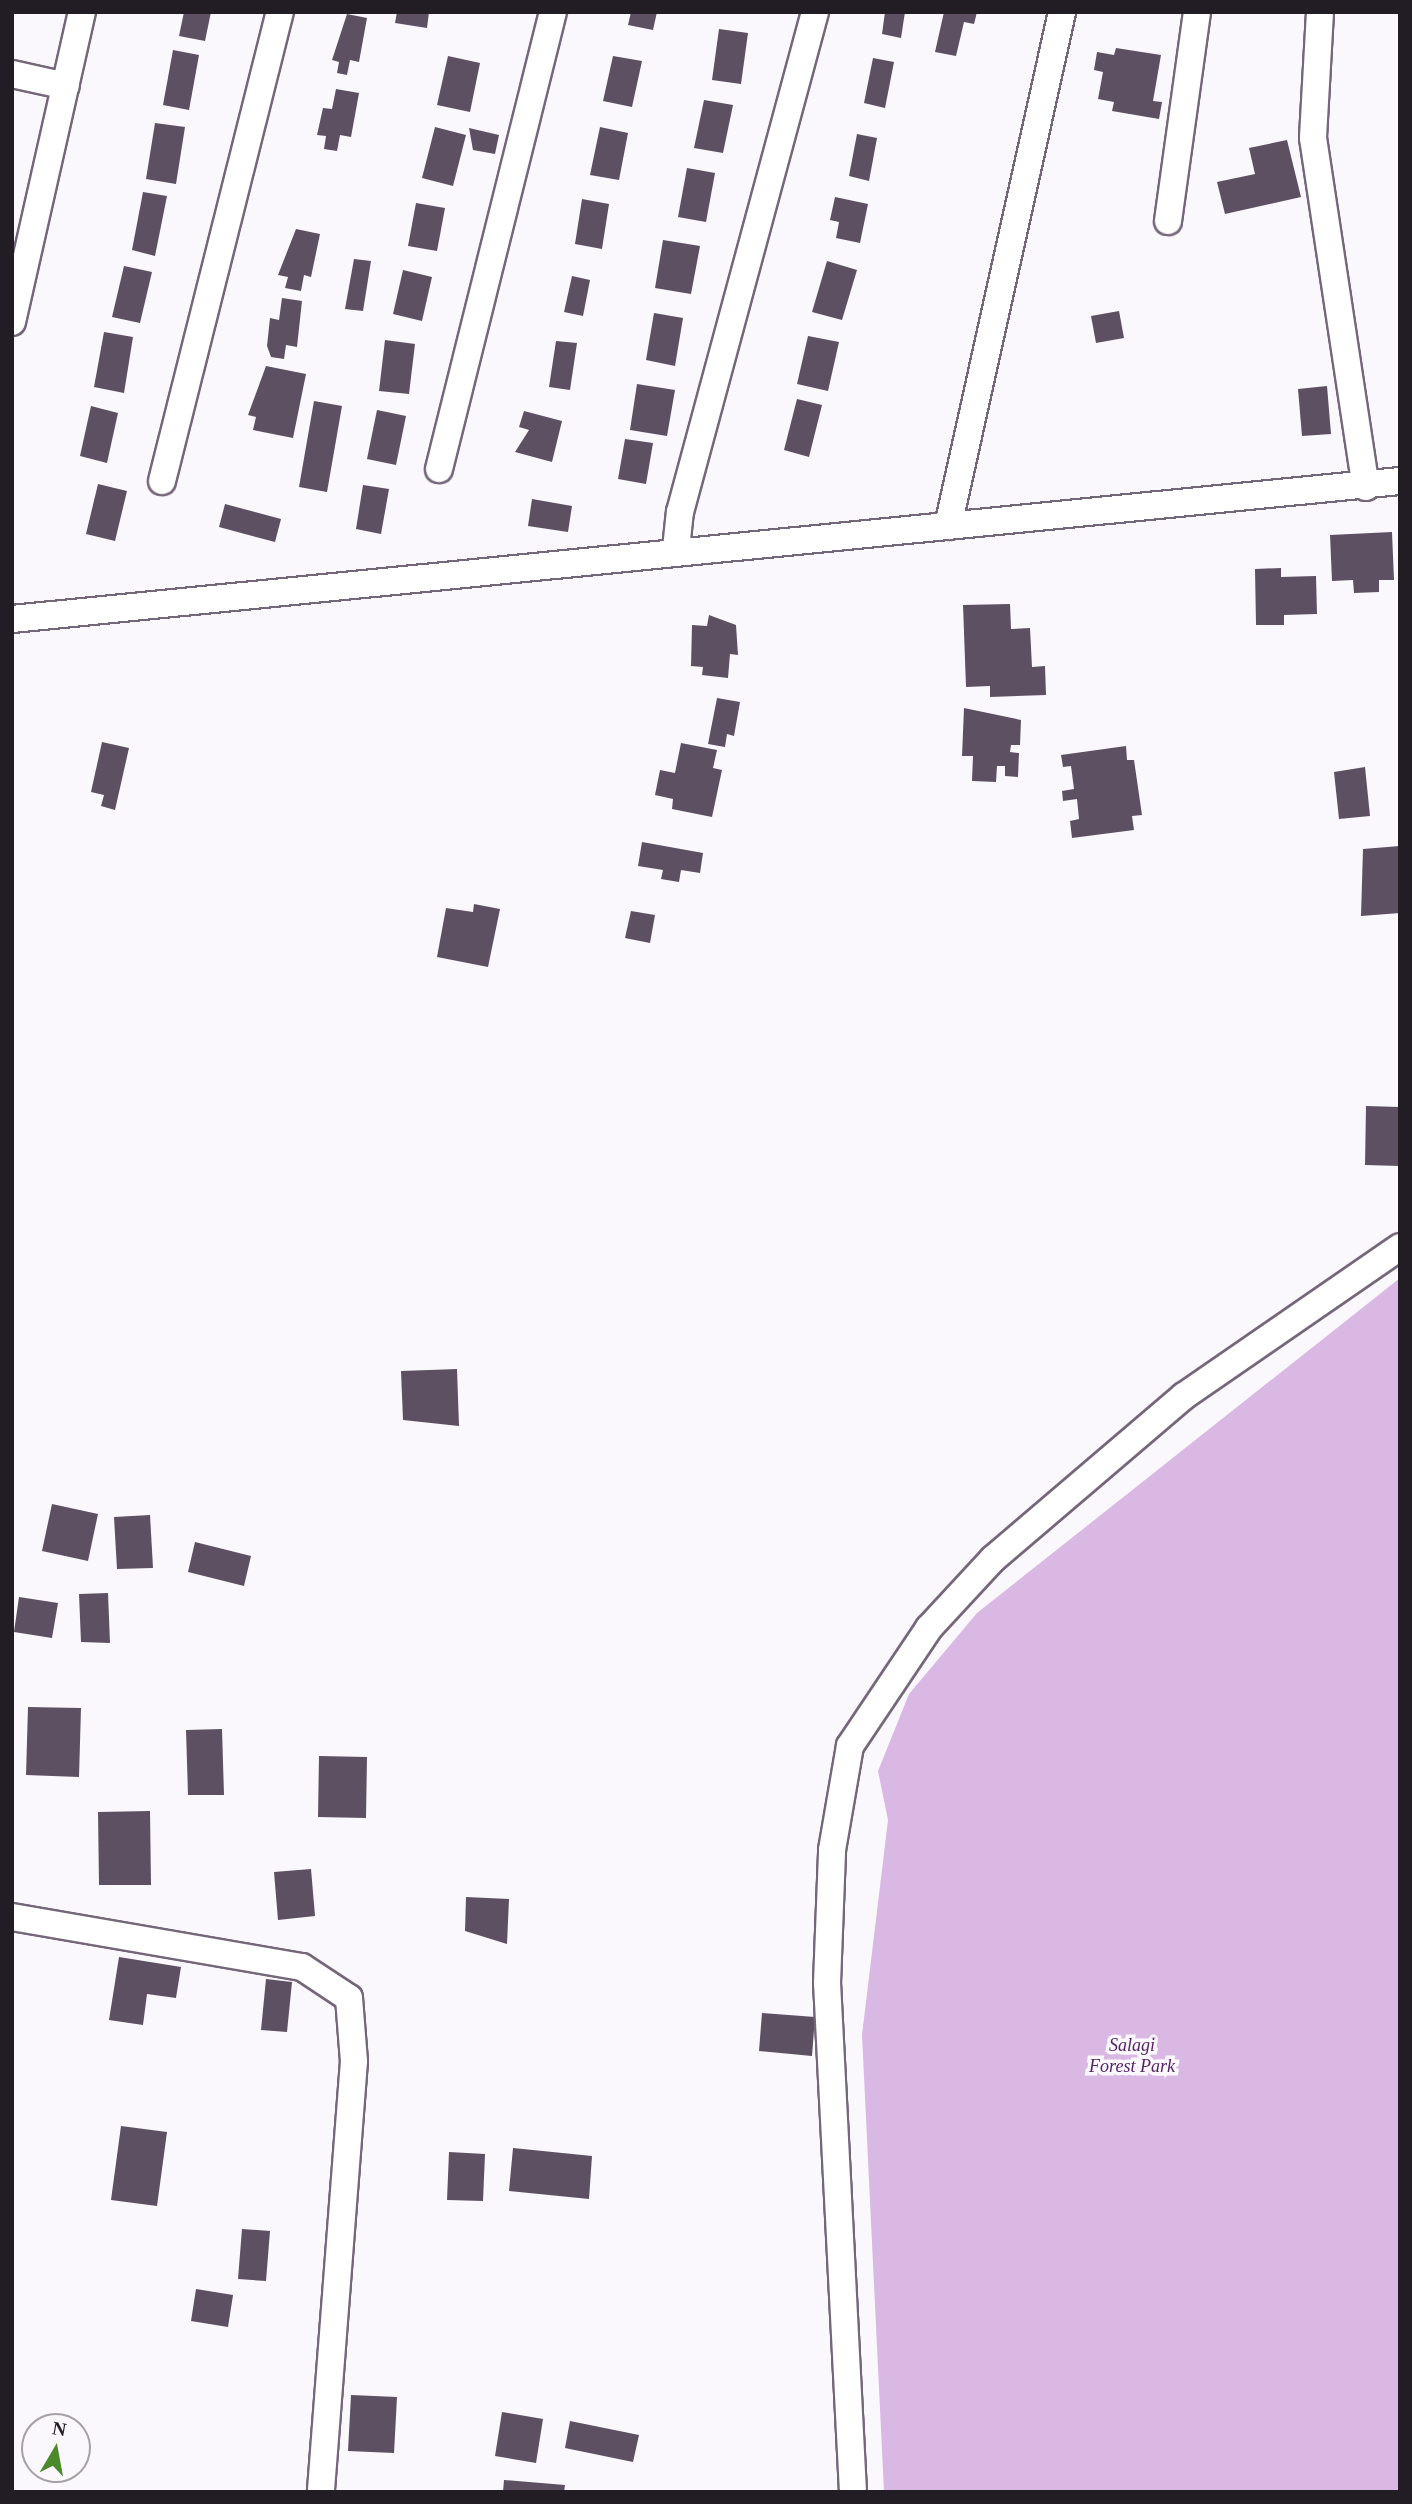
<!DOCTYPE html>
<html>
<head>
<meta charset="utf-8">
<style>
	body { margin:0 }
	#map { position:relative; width:1412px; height:2504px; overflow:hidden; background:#fbf8fd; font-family:Georgia,serif }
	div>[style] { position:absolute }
	.green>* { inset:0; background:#d9b8e4 }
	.building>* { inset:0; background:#5d5062 }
	.roads { filter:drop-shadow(2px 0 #75677a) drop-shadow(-2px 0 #75677a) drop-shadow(0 2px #75677a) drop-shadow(0 -2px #75677a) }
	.minor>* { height:26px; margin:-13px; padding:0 13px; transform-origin:13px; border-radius:13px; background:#fff }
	span { translate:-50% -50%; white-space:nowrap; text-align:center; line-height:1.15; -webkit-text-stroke:7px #fbf8fd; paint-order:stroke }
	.park-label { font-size:18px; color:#552365; font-style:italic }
	.frame { position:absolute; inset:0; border:14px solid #221c24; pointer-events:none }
	.north { position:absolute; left:21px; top:2413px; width:70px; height:70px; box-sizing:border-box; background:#fbf8fd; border:2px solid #a4a0a6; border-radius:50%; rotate:10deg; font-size:19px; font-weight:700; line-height:28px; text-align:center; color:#221c24 }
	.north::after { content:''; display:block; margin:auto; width:24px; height:32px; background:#4a8a2b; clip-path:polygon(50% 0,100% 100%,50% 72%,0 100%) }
</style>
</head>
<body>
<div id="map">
	<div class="green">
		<i style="clip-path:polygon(1400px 1278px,1400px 2492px,884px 2492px,862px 2035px,888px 1820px,878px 1771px,909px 1694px,977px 1613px)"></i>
	</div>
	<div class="building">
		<i style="clip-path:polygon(184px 12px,211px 12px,205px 41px,179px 36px)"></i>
		<i style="clip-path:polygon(397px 12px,429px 12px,427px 28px,395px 23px)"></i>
		<i style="clip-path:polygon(631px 12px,657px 12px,653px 30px,628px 25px)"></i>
		<i style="clip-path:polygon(885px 12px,905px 12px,901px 38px,882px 34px)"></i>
		<i style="clip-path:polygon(944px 12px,977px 12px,974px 24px,964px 22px,956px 56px,935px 52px)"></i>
		<i style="clip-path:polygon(347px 14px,367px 18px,359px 62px,350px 60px,347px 75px,337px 73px,339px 62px,332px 60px)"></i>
		<i style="clip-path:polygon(719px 29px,748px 33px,741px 84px,712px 80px)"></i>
		<i style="clip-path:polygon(1116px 48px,1161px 55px,1153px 101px,1162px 102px,1159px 119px,1112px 111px,1114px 102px,1098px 99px,1103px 72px,1094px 70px,1097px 52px,1114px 55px)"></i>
		<i style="clip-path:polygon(173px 50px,199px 55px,189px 110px,163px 105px)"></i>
		<i style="clip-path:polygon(448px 56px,480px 63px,470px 112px,437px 105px)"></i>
		<i style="clip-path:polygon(613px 56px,642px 61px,632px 107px,603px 101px)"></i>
		<i style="clip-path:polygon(873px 58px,894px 62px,885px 108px,864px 103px)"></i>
		<i style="clip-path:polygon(336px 89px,359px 93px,351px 137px,340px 135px,337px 151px,324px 149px,326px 136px,317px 135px,323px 108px,332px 109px)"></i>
		<i style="clip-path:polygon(704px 100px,733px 105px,723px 153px,694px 148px)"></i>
		<i style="clip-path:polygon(155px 123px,185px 127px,176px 184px,146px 179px)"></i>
		<i style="clip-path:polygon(435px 127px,466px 135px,453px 186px,422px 178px)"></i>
		<i style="clip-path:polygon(600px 127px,628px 133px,619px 180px,590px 175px)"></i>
		<i style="clip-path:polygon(469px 128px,499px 135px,495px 154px,473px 150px)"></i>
		<i style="clip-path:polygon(857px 134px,877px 138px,869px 181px,849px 176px)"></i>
		<i style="clip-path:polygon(1287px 140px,1301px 197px,1225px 214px,1217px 182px,1255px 174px,1249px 148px)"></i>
		<i style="clip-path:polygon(687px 168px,715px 173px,706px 222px,678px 217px)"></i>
		<i style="clip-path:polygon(143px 192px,167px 196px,155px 256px,132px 250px)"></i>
		<i style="clip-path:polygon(835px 197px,868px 204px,860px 243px,836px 238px,839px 222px,830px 220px)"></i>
		<i style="clip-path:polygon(582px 199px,609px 204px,602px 249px,575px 244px)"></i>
		<i style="clip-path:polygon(416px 203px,445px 208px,437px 251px,408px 246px)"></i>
		<i style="clip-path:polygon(296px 229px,320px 234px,311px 277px,304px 275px,301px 291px,285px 288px,288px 277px,278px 275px)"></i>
		<i style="clip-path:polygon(663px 240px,700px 246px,691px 294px,655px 288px)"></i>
		<i style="clip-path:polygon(354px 259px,371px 261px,363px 311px,345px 309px)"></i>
		<i style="clip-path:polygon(827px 261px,857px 270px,842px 320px,812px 312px)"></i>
		<i style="clip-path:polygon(124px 266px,152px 272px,140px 323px,112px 317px)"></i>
		<i style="clip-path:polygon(403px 270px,432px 277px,422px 321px,393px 314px)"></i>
		<i style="clip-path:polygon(572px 276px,590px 280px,583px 316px,564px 312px)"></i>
		<i style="clip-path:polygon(282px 298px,302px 301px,297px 347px,286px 345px,284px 359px,271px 357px,267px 346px,270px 318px,279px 320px)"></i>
		<i style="clip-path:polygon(1119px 311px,1124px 338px,1096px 343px,1091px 316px)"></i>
		<i style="clip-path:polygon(654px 313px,683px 318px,675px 366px,646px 360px)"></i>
		<i style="clip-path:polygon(104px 332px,133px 337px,124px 393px,94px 387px)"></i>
		<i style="clip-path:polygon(808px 336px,839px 342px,828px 391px,797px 384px)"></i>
		<i style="clip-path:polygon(385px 340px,415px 344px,409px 394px,379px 391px)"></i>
		<i style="clip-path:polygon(556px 341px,577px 343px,570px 390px,549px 387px)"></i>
		<i style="clip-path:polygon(266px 366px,306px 374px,293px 438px,253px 430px,256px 417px,248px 415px)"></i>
		<i style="clip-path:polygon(637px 384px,675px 390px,667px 436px,630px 430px)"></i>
		<i style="clip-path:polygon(1327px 386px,1331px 434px,1302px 436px,1298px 389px)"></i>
		<i style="clip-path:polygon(797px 399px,822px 405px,809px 457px,784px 450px)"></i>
		<i style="clip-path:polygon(314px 401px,342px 406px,327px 492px,299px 487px)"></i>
		<i style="clip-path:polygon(91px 406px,118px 413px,107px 463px,80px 456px)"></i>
		<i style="clip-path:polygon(377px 410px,406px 416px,396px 465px,367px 459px)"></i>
		<i style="clip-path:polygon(524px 411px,562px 421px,552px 462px,515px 452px,529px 430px,519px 427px)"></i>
		<i style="clip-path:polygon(625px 439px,653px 443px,646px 484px,618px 479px)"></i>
		<i style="clip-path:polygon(98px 484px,127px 491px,115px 541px,86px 534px)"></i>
		<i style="clip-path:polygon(363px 485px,389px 489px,381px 534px,356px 529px)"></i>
		<i style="clip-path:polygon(532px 499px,572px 506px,568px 532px,528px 526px)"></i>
		<i style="clip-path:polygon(225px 504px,281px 519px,275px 542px,219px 527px)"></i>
		<i style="clip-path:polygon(1392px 532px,1394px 580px,1379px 580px,1379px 592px,1354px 593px,1353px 580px,1332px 581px,1330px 535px)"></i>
		<i style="clip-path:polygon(1281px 568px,1281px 577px,1316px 576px,1317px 614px,1284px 615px,1284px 625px,1256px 625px,1255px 569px)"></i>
		<i style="clip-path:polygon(1010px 604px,1011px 629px,1030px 628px,1032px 667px,1045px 666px,1046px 695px,990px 697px,990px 686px,966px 687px,963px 605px)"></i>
		<i style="clip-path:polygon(709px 615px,736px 625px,738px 655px,730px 654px,728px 678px,702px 675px,703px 667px,691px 666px,692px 625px,707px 626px)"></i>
		<i style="clip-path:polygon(717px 698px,740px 702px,734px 736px,727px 734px,725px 747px,708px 744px)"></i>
		<i style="clip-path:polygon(964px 708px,1021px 720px,1020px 745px,1011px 745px,1010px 752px,1019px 753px,1018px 777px,1005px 776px,1005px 766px,997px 766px,996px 782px,972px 781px,973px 756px,962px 756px)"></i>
		<i style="clip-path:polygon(102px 742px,129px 748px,115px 810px,101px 806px,104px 795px,91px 792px)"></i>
		<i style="clip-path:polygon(681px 743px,717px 750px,713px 768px,722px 770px,712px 817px,672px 809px,673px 799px,655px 795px,660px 770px,675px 773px)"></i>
		<i style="clip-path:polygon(1126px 746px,1127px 760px,1134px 760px,1142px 815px,1132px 816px,1134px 830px,1072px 838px,1070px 821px,1079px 819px,1077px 799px,1063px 801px,1062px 791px,1074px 789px,1071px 766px,1063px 767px,1061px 755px)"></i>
		<i style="clip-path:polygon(1365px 767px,1370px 816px,1339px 819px,1334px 772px)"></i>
		<i style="clip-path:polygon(642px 842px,703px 853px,700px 873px,681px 870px,679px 882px,661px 879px,663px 870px,638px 866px)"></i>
		<i style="clip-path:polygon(1400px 846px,1400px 913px,1361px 916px,1363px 849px)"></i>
		<i style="clip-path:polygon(474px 904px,500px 909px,488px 967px,437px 957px,446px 908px,473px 912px)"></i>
		<i style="clip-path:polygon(631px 911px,655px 915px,650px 943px,625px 938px)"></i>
		<i style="clip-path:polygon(1366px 1106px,1400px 1107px,1400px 1166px,1365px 1165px)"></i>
		<i style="clip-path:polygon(457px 1369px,459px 1426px,403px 1420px,401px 1371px)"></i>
		<i style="clip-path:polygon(52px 1504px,98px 1514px,88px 1561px,42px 1551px)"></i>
		<i style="clip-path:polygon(150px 1515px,153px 1568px,117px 1569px,114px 1517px)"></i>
		<i style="clip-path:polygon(195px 1542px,251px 1556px,244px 1586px,188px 1572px)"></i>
		<i style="clip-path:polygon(108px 1593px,110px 1643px,81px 1642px,79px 1594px)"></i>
		<i style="clip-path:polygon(19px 1597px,58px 1603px,52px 1638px,14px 1632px)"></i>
		<i style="clip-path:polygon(28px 1707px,81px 1708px,79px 1777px,26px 1775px)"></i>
		<i style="clip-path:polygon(222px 1729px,224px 1795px,188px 1795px,186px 1730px)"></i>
		<i style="clip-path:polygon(319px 1756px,367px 1757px,366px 1818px,318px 1817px)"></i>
		<i style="clip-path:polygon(150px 1811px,151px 1885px,99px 1885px,98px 1812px)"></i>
		<i style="clip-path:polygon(311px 1869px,315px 1916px,278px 1920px,274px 1872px)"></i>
		<i style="clip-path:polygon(466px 1897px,509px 1899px,507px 1944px,465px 1931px)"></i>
		<i style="clip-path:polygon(119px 1957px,181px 1967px,176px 1998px,147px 1994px,143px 2025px,109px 2020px)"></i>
		<i style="clip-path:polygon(266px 1979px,292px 1982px,287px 2032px,261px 2030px)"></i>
		<i style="clip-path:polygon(762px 2013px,815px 2017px,812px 2056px,759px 2051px)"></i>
		<i style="clip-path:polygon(121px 2126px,167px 2132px,157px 2206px,111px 2200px)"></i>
		<i style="clip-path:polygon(513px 2148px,592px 2156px,589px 2199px,509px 2191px)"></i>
		<i style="clip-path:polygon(449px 2152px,485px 2154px,483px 2201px,447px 2200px)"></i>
		<i style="clip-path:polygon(242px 2229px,270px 2231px,266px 2281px,238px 2279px)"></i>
		<i style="clip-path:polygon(196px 2289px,233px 2295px,228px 2327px,191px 2321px)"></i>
		<i style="clip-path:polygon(351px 2395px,397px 2397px,394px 2453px,348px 2451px)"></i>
		<i style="clip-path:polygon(502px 2412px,543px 2419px,536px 2463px,495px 2456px)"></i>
		<i style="clip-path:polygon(570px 2421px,639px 2435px,633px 2462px,565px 2448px)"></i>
		<i style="clip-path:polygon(504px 2480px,565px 2485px,564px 2492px,503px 2492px)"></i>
	</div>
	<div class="roads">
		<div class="minor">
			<i style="left:1320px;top:12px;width:126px;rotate:93.2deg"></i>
			<i style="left:1313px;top:138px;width:353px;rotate:81.4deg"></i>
			<i style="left:12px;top:74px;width:55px;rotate:12.5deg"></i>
			<i style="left:1168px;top:221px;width:211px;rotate:-82.1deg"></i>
			<i style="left:12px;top:322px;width:318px;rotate:-77.3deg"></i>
			<i style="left:439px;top:469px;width:471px;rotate:-76deg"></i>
			<i style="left:162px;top:481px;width:484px;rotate:-75.9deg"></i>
			<i style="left:948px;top:526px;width:526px;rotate:-77.49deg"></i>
			<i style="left:676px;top:549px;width:37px;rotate:-84deg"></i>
			<i style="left:680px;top:512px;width:518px;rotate:-74.89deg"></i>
			<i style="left:12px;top:619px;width:1395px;rotate:-5.68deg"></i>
			<i style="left:12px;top:1917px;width:294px;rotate:9.8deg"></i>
			<i style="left:302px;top:1967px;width:56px;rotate:33.4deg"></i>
			<i style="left:349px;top:1998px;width:63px;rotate:85.5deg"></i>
			<i style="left:354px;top:2061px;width:432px;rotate:94.4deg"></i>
			<i style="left:853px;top:2492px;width:510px;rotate:-92.92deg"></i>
			<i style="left:827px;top:1983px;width:133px;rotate:-87.8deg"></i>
			<i style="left:832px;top:1850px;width:106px;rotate:-80.2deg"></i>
			<i style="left:850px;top:1746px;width:142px;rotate:-56.2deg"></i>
			<i style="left:929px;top:1628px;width:94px;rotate:-47.2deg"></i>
			<i style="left:993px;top:1559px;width:251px;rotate:-40.5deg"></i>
			<i style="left:1184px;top:1396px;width:262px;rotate:-34.6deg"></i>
		</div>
	</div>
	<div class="park-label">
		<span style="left:1132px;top:2056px">Salagi<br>Forest Park</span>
	</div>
	<div class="frame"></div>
	<div class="north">N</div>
</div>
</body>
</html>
